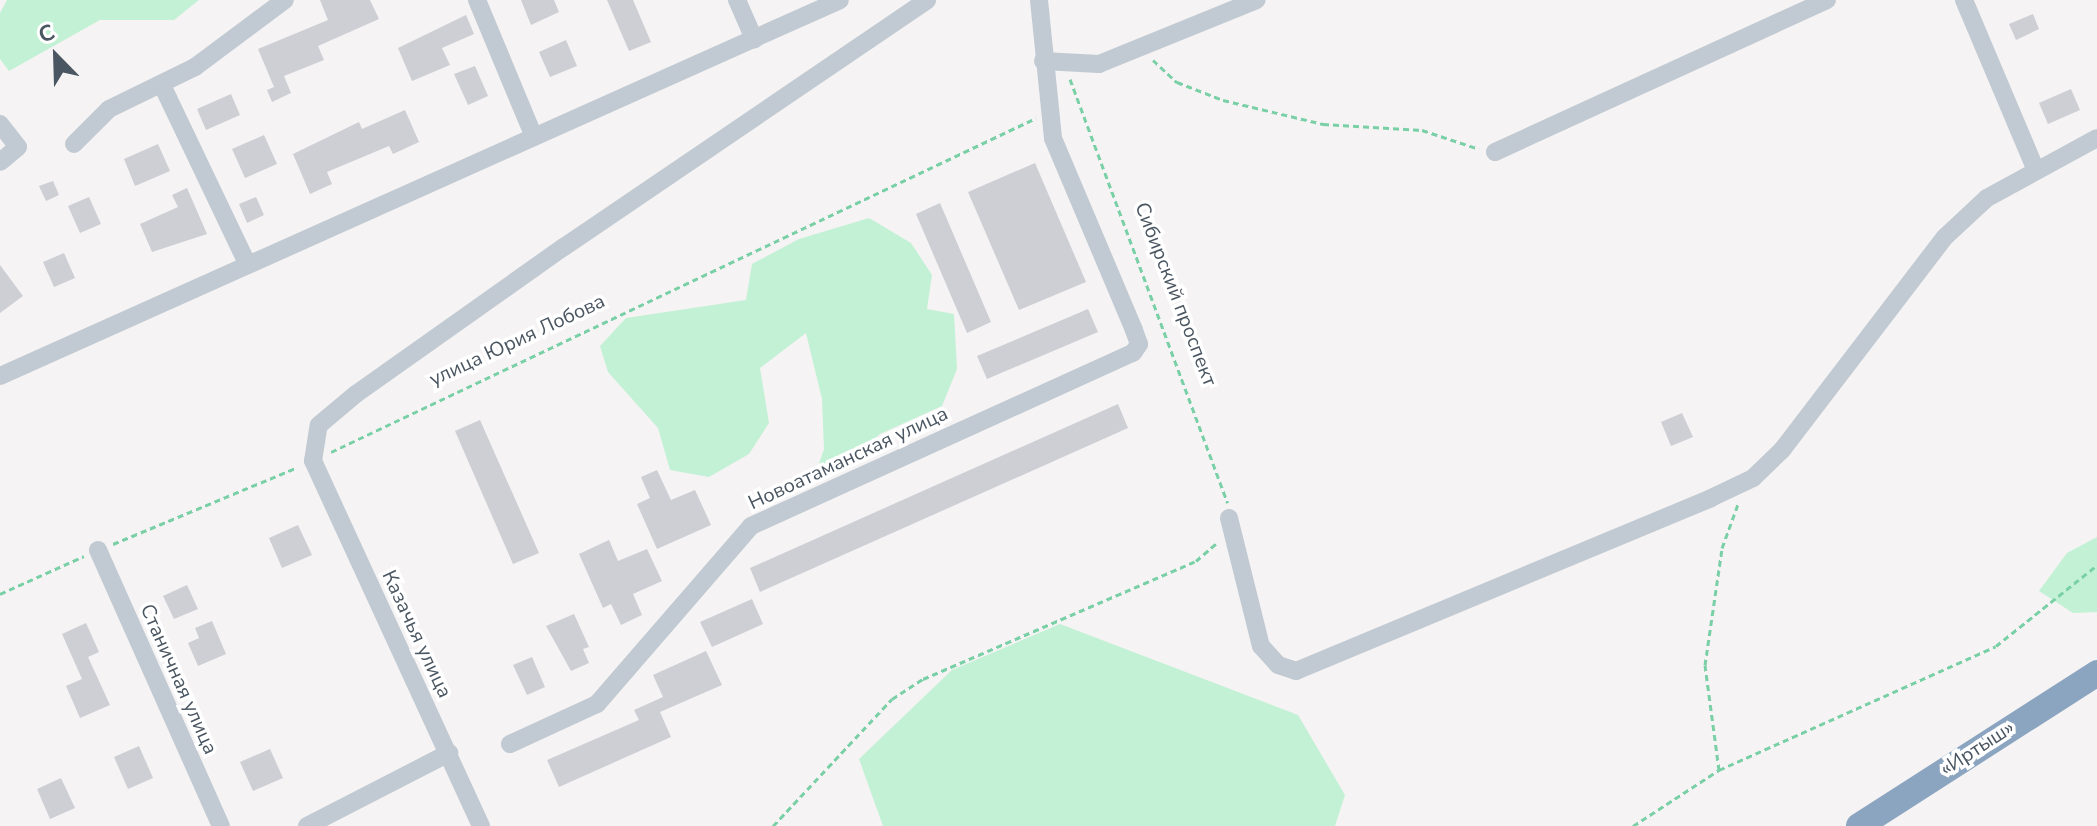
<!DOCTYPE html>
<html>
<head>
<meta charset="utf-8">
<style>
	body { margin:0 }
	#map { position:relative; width:2097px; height:826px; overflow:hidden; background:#f5f3f3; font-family:"Nunito Sans",sans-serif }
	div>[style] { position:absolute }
	.green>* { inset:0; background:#c3f1d5 }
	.building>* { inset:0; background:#cdcfd5 }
	.path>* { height:3px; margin-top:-1.5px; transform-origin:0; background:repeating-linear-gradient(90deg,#7ad0a6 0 6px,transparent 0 10px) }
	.minor>* { height:18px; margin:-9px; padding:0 9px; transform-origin:9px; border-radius:9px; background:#c1cad2 }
	.highway>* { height:26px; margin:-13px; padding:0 13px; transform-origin:13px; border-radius:13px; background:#8ba5c1 }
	span { translate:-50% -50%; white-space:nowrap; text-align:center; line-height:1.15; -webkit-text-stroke:7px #fff; paint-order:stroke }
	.street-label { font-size:20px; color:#4a5661 }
	.north { position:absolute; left:16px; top:16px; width:80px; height:80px; -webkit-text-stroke:6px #fff; paint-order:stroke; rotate:337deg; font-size:22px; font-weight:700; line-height:32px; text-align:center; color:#4a5661 }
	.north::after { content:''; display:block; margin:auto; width:28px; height:36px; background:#4a5661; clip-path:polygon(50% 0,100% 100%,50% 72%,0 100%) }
</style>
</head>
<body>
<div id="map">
	<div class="green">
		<i style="clip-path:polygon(7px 0,199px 0,174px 20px,100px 20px,9px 71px,0 59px,0 13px)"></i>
		<i style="clip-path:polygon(869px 218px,911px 243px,932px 275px,927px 309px,954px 314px,957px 369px,942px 406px,880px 434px,829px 476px,818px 467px,824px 449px,822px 399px,806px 333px,760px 368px,769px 423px,749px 454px,709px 477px,670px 470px,658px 428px,608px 372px,600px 346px,626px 318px,746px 300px,752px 264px,799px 239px)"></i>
		<i style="clip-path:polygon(2097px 537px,2097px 612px,2073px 613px,2039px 591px,2067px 553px)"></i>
		<i style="clip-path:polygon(1060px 624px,1298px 715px,1345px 795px,1335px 826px,883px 826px,859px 759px,952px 670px)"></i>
	</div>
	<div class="building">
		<i style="clip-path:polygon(320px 0,370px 0,379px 19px,318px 46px,324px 60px,284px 76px,291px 93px,272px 102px,267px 90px,274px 87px,258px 49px,328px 20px)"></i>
		<i style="clip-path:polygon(521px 0,554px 0,559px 12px,531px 25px)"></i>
		<i style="clip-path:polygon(607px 0,633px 0,651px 42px,629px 51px)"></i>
		<i style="clip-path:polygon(2033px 14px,2039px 29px,2016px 40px,2009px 24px)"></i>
		<i style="clip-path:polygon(466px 15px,474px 34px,442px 48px,450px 65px,412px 81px,398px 48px)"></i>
		<i style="clip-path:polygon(566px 40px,577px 66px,550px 77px,539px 52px)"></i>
		<i style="clip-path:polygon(475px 66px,488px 96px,468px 105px,454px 74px)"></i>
		<i style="clip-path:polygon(2071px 89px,2080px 110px,2048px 124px,2039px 103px)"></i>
		<i style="clip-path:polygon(231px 94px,240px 115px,206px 130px,197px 109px)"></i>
		<i style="clip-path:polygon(405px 110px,419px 142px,393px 154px,389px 146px,327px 172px,332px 184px,310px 194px,293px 154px,359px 122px,362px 129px)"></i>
		<i style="clip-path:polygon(264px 135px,277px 164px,245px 178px,232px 149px)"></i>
		<i style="clip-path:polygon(158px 144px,170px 171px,135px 186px,124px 159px)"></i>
		<i style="clip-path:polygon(1035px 163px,1086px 282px,1019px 310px,968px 192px)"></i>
		<i style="clip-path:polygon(53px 181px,59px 195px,46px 201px,39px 186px)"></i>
		<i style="clip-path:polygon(187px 188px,207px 234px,152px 252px,140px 224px,178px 207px,172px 195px)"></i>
		<i style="clip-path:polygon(89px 197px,101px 224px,80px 233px,68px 206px)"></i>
		<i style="clip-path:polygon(256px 197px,264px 215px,247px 223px,239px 204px)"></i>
		<i style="clip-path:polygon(940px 203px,991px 322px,967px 333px,916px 214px)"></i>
		<i style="clip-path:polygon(64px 253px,75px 278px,54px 287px,43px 262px)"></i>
		<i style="clip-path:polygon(0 265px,23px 296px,0 313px)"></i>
		<i style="clip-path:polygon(1088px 309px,1098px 332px,987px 379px,977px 356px)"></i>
		<i style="clip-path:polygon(1118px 404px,1128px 428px,760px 592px,750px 568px)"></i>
		<i style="clip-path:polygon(1682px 413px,1693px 437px,1671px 446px,1661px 422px)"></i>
		<i style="clip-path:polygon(480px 420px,539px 553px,513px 564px,455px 431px)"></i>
		<i style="clip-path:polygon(657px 470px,671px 500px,695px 490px,711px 525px,657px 549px,637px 504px,650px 498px,641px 477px)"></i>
		<i style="clip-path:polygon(298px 525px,312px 555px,282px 568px,269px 538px)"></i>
		<i style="clip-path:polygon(609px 540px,618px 561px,647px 549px,662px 581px,633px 594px,642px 615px,621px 625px,611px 604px,603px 608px,579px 554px)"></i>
		<i style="clip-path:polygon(187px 585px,198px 609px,174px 619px,163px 596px)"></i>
		<i style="clip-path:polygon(752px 599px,763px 624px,712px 647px,700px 622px)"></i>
		<i style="clip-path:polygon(574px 614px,589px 647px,583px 649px,589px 663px,571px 671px,546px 626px)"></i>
		<i style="clip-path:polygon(212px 621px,226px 654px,198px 666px,188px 643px,199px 638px,195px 628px)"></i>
		<i style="clip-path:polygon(86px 623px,99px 652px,88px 657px,110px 705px,80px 718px,66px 686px,82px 679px,62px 634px)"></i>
		<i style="clip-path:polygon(706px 651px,722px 685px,660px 712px,671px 737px,559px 787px,547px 760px,639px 720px,634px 710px,663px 697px,653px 675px)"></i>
		<i style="clip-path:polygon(532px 657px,545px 687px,527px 695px,513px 665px)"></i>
		<i style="clip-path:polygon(139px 746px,153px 778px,128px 789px,114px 757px)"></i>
		<i style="clip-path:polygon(270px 749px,283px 778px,253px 791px,240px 762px)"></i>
		<i style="clip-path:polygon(61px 778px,75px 808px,50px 819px,37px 789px)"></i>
	</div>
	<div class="path">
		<i style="left:1153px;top:60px;width:33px;rotate:43deg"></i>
		<i style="left:1177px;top:82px;width:49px;rotate:21.4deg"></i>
		<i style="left:1223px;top:100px;width:103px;rotate:13.5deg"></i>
		<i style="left:1323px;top:124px;width:99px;rotate:3.5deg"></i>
		<i style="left:1422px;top:130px;width:60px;rotate:18.4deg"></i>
		<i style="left:1070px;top:79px;width:452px;rotate:69.6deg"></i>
		<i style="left:331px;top:452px;width:780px;rotate:-25.35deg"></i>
		<i style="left:113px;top:544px;width:200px;rotate:-22.6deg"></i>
		<i style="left:0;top:594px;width:92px;rotate:-24.3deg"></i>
		<i style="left:1719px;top:770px;width:106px;rotate:-97.6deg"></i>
		<i style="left:1705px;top:665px;width:118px;rotate:-81.7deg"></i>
		<i style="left:1722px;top:548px;width:47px;rotate:-70deg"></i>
		<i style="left:773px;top:826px;width:174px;rotate:-46.9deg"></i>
		<i style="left:892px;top:699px;width:37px;rotate:-33deg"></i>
		<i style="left:923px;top:679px;width:297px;rotate:-23.4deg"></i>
		<i style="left:1196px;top:561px;width:28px;rotate:-41deg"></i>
		<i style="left:1633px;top:826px;width:103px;rotate:-33.1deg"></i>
		<i style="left:1719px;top:770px;width:303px;rotate:-24.1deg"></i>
		<i style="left:1996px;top:646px;width:129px;rotate:-38.7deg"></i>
	</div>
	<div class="minor">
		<i style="left:477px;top:0;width:148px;rotate:67.4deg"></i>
		<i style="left:737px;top:0;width:43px;rotate:66.4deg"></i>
		<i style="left:1964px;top:0;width:182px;rotate:67.1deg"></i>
		<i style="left:1043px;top:61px;width:56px;rotate:3.1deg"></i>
		<i style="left:1099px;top:64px;width:170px;rotate:-22.1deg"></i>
		<i style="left:162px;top:85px;width:199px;rotate:64.5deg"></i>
		<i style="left:0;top:124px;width:29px;rotate:52deg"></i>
		<i style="left:18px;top:147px;width:23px;rotate:140deg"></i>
		<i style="left:74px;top:144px;width:49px;rotate:-45deg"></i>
		<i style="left:109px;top:109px;width:96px;rotate:-26deg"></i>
		<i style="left:195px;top:67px;width:112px;rotate:-36.7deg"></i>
		<i style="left:1495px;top:152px;width:365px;rotate:-24.6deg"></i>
		<i style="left:0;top:376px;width:920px;rotate:-24.11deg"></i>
		<i style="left:1229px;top:518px;width:132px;rotate:76deg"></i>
		<i style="left:1261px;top:646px;width:25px;rotate:48deg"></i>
		<i style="left:1278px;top:665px;width:19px;rotate:18deg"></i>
		<i style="left:1296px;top:671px;width:450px;rotate:-22.6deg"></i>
		<i style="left:1711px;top:498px;width:47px;rotate:-25.5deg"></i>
		<i style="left:1753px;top:478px;width:40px;rotate:-44deg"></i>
		<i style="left:1782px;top:450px;width:268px;rotate:-52.6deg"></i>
		<i style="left:1945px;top:237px;width:57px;rotate:-42.9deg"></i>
		<i style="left:1987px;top:198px;width:125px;rotate:-28.6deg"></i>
		<i style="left:98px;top:550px;width:302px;rotate:66deg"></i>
		<i style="left:510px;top:744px;width:96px;rotate:-24.7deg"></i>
		<i style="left:597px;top:704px;width:235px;rotate:-49.1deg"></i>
		<i style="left:751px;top:526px;width:419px;rotate:-24.4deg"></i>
		<i style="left:1133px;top:353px;width:11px;rotate:-56deg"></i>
		<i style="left:1139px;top:344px;width:15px;rotate:-110deg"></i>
		<i style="left:1134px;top:330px;width:208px;rotate:-112.9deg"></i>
		<i style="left:1053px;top:138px;width:139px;rotate:-95.8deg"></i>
		<i style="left:307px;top:826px;width:160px;rotate:-27.2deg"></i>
		<i style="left:481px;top:826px;width:402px;rotate:-114.7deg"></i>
		<i style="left:313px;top:461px;width:36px;rotate:-81deg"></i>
		<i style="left:319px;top:425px;width:48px;rotate:-40deg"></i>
		<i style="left:356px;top:394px;width:255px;rotate:-35.3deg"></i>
		<i style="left:564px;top:247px;width:439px;rotate:-34.2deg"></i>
	</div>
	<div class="highway">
		<i style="left:1859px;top:826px;width:283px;rotate:-32.7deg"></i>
	</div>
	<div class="street-label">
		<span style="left:1176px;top:294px;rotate:69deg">Сибирский проспект</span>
		<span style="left:517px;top:340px;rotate:-25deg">улица Юрия Лобова</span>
		<span style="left:848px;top:458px;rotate:-25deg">Новоатаманская улица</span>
		<span style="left:417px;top:634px;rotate:65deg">Казачья улица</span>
		<span style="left:179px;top:679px;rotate:66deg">Станичная улица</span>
		<span style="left:1977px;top:748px;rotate:-33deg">«Иртыш»</span>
	</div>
	<div class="north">С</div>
</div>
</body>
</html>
